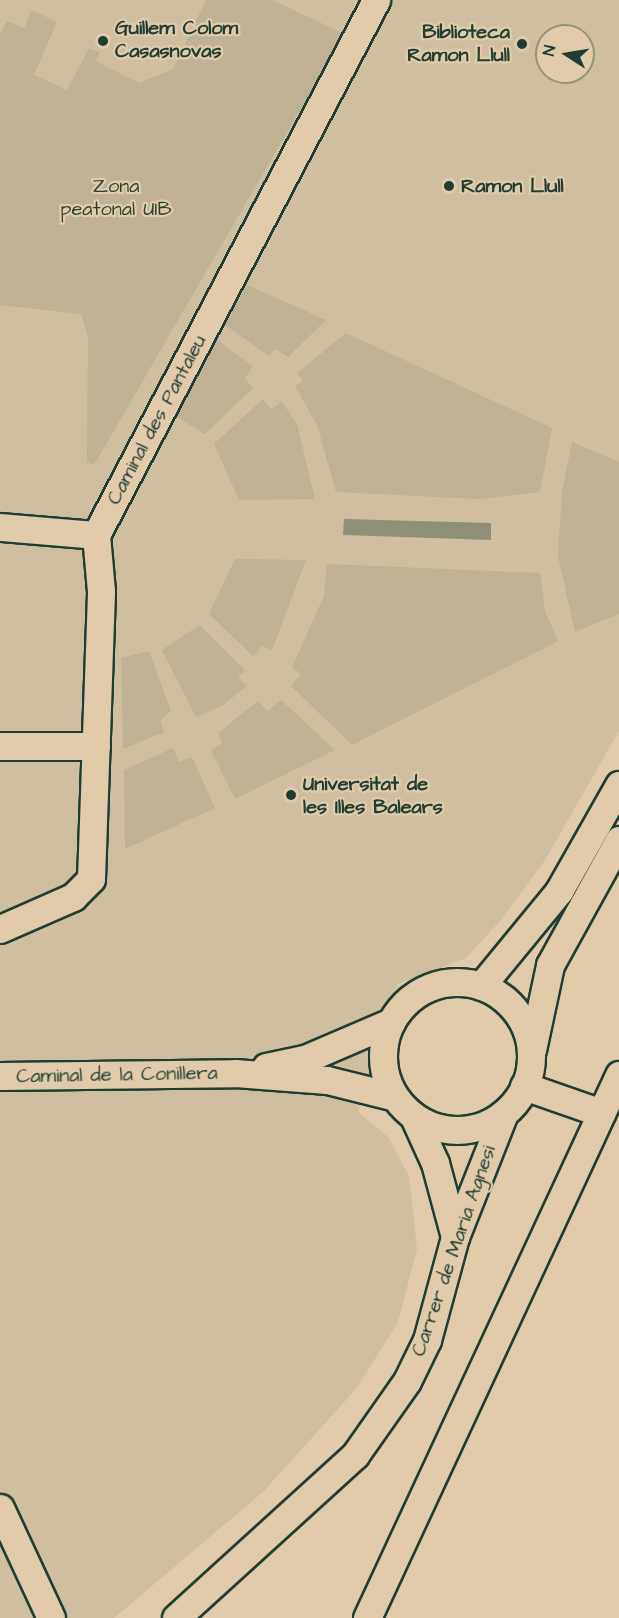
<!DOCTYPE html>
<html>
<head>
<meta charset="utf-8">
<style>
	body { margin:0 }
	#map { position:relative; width:619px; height:1618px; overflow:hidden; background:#e1cbab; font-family:"Architects Daughter",sans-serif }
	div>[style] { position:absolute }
	.built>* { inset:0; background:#cfbea0 }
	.green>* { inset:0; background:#beb196 }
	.water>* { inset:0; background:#8f8f79 }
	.roads { filter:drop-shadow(2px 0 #1f3d34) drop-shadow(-2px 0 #1f3d34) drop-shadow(0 2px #1f3d34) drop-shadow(0 -2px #1f3d34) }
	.minor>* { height:27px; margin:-13.5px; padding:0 13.5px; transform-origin:13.5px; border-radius:13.5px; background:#e1cbab }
	.minor>.ring { margin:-13.5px; padding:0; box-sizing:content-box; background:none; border:27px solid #e1cbab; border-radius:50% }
	.dots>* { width:16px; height:16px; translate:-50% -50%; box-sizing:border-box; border:3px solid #e1cbab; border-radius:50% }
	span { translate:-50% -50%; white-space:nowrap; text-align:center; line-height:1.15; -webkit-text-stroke:4.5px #e1cbab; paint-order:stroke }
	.poi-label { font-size:20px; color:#1f3d34; font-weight:700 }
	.left { translate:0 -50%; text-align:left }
	.right { translate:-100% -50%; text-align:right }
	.park-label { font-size:20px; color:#274339 }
	.street-label { font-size:20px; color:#1f3d34 }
	.north { position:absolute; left:535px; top:24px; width:60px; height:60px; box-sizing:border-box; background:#e1cbab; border:2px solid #93927b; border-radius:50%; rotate:282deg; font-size:16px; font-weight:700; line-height:24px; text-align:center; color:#1f3d34 }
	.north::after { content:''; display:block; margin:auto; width:21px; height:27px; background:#1f3d34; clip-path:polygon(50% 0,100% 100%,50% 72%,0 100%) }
</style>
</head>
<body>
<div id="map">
	<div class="built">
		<i style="clip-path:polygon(evenodd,0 0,619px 0,619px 731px,545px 860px,500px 921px,466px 958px,398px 984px,358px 1112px,388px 1137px,409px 1176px,417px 1249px,398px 1322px,356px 1389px,263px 1492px,114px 1618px,0 1618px,0 0,547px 36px,583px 36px,583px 72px,547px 72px,547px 36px)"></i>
	</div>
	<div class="green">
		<i style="clip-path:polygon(206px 0,273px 0,344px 34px,94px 465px,87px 462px,88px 337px,81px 314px,0 305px,0 34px,7px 21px,24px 28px,32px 10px,57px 22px,34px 75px,67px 90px,89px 48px,100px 52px,95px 61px,139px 83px,173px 69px)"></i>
		<i style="clip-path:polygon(247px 285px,326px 320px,288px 357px,276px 349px,269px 356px,225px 325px)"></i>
		<i style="clip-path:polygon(346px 333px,552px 428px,540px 492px,479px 499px,336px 492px,317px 425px,295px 386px,303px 381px,297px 373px)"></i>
		<i style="clip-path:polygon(217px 340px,253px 366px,245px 378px,253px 388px,205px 434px,175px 416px)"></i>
		<i style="clip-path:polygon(263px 399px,271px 409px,282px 402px,297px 424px,315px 499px,239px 500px,214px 444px)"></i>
		<i style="clip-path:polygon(572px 442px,619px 462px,619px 614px,575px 632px,558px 556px,562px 492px)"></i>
		<i style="clip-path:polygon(235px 559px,306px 560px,272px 650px,262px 646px,253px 656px,209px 614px)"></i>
		<i style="clip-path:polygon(327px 564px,540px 573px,545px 611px,558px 641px,352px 745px,291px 686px,301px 674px,292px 667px,324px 596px)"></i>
		<i style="clip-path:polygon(200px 625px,245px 670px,238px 677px,247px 686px,222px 706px,196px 717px,162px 650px)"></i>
		<i style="clip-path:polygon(149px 651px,171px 711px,160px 721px,164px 732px,123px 749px,121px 658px)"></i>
		<i style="clip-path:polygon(281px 700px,335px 750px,235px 799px,211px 750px,222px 743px,218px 733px,258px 701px,268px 711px)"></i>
		<i style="clip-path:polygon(173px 748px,179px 762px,192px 757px,215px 808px,125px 849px,124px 770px)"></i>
	</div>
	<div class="water">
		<i style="clip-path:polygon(344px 519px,491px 523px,491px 540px,343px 535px)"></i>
	</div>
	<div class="roads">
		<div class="minor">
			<i style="left:0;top:527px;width:96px;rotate:4.8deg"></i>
			<i style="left:0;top:746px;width:96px"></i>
			<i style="left:0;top:929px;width:80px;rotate:-23.7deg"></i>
			<i style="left:73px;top:897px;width:25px;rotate:-45deg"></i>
			<i style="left:91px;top:879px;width:288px;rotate:-88deg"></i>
			<i style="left:101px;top:591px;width:56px;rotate:-95.1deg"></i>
			<i style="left:96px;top:535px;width:604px;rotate:-62.37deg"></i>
			<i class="ring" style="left:383px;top:982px;width:121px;height:121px"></i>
			<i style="left:481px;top:986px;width:123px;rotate:-50.6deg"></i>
			<i style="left:559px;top:891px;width:122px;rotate:-60.5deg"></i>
			<i style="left:532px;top:1050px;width:87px;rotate:-78deg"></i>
			<i style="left:550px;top:965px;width:143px;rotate:-61.1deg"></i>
			<i style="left:266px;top:1067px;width:40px;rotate:-12deg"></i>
			<i style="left:305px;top:1059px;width:94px;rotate:-23.3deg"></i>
			<i style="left:0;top:1076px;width:235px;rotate:-0.7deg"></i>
			<i style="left:235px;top:1073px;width:92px;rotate:4.4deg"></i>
			<i style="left:327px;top:1080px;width:70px;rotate:14deg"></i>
			<i style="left:524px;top:1086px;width:82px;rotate:19.3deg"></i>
			<i style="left:414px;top:1117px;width:51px;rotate:65.5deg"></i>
			<i style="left:435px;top:1163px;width:77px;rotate:74.9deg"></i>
			<i style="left:0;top:1508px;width:121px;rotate:65.1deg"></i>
			<i style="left:176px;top:1618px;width:242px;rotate:-42.3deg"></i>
			<i style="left:355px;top:1455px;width:90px;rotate:-54.9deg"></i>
			<i style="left:407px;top:1381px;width:46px;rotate:-64deg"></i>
			<i style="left:427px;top:1340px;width:107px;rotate:-74.8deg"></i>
			<i style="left:455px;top:1237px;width:133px;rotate:-68.4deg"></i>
			<i style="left:367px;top:1618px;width:599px;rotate:-65.1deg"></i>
		</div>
	</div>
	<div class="dots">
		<i style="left:103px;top:41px;background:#1f3d34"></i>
		<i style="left:522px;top:44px;background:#1f3d34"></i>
		<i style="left:449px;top:186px;background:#1f3d34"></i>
		<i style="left:291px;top:795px;background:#1f3d34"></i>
	</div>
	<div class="poi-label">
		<span class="left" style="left:115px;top:40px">Guillem Colom<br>Casasnovas</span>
		<span class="right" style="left:510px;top:44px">Biblioteca<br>Ramon Llull</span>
		<span class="left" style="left:461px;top:186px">Ramon Llull</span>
		<span class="left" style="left:303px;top:796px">Universitat de<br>les Illes Balears</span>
	</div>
	<div class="park-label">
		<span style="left:116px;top:198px">Zona<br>peatonal UIB</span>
	</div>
	<div class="street-label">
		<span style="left:157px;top:420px;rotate:-62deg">Caminal des Pantaleu</span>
		<span style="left:117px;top:1075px;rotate:-1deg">Caminal de la Conillera</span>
		<span style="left:454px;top:1251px;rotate:-71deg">Carrer de Maria Agnesi</span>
	</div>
	<div class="north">N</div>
</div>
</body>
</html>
